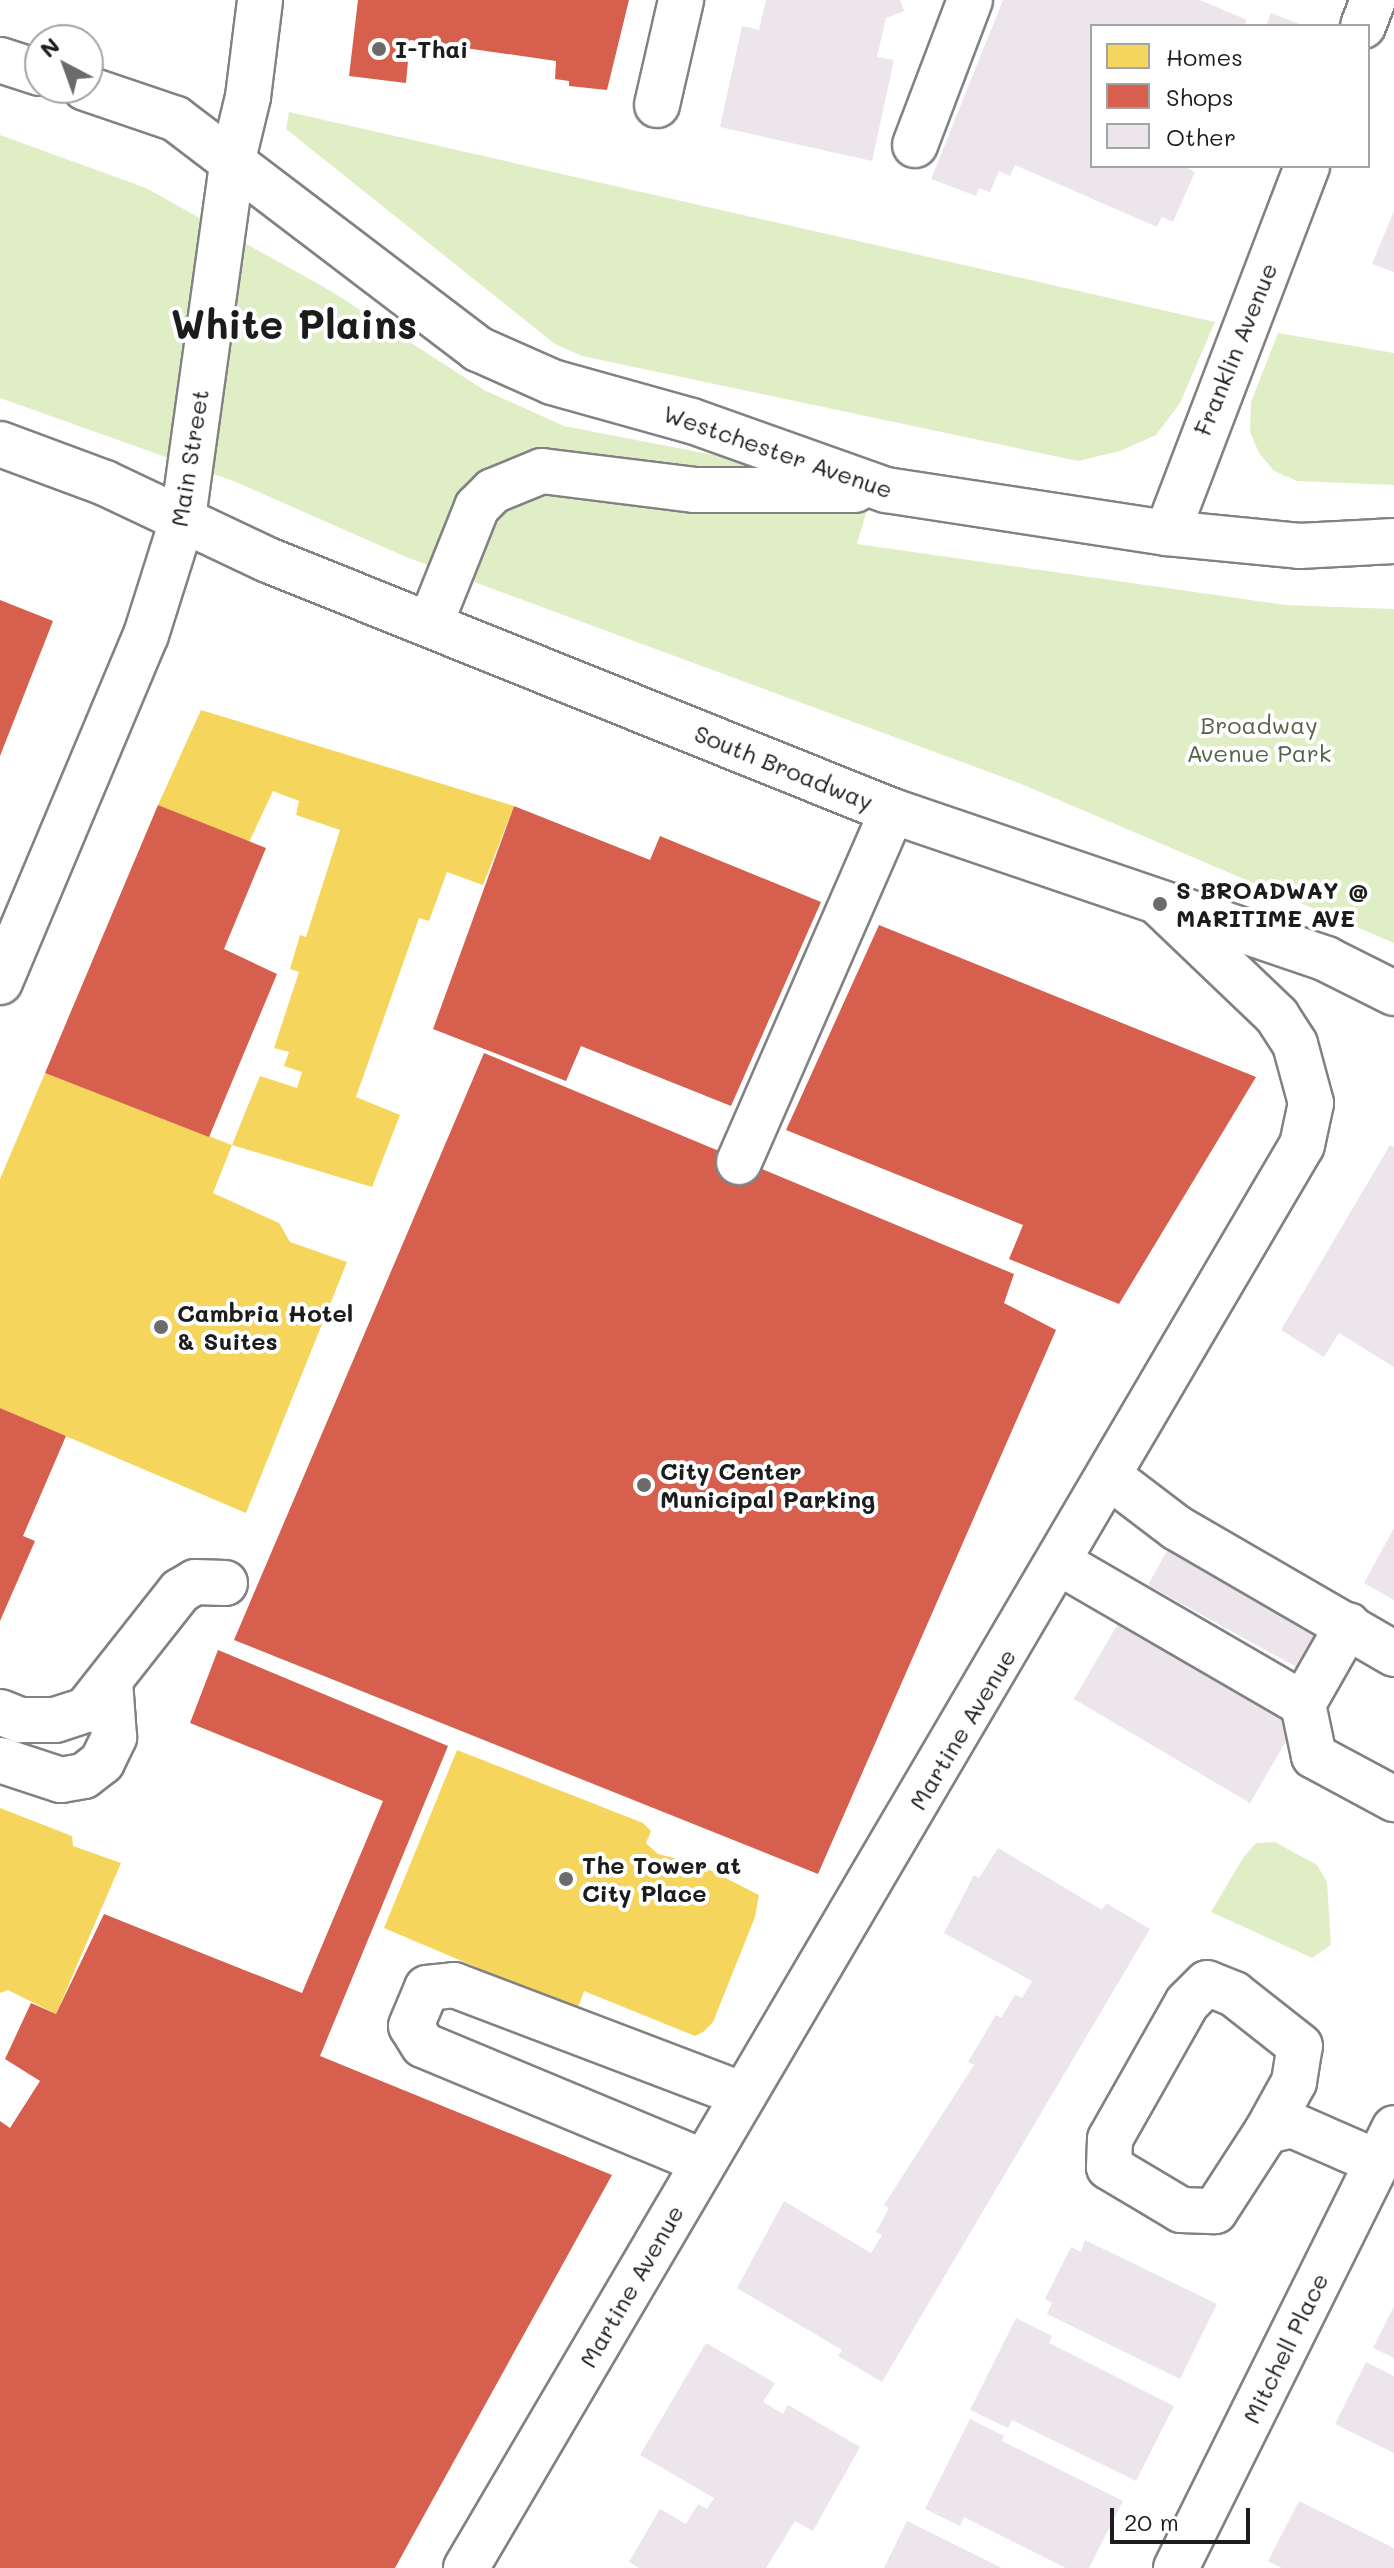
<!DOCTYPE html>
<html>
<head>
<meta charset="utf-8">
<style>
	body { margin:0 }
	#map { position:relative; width:1394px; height:2568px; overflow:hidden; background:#fff; font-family:Mali,sans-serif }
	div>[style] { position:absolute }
	.green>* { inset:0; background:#e0eec6 }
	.homes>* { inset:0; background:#f6d55c }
	.shops>* { inset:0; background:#d6604d }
	.building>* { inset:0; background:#ece5ec }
	.roads { filter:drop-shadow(2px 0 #828282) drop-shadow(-2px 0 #828282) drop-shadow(0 2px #828282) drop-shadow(0 -2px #828282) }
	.minor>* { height:44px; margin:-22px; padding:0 22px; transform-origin:22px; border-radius:22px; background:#fff }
	.major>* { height:44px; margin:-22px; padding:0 22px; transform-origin:22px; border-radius:22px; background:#fff }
	.dots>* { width:22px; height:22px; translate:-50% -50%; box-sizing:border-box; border:4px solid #fff; border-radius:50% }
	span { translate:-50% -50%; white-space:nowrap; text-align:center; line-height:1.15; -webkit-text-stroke:8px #fff; paint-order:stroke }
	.poi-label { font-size:24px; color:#1c1c1c; font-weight:700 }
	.left { translate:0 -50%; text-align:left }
	.street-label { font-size:24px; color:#1c1c1c }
	.park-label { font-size:24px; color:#586147 }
	.town-label { font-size:40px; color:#1c1c1c; font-weight:700 }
	.legend { position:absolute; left:1090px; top:24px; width:280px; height:144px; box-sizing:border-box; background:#fff; border:2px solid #a4a4a4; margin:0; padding:10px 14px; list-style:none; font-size:24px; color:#1c1c1c }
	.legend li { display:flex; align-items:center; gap:16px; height:40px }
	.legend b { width:40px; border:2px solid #a4a4a4 }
	.north { position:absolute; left:24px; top:24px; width:80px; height:80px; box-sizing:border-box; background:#fff; border:2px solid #a4a4a4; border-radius:50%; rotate:319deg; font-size:22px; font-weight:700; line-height:32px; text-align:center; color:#1c1c1c }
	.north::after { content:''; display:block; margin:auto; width:28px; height:36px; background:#6b6b6b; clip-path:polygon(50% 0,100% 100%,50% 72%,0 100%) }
	.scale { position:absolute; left:1110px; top:2508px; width:140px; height:36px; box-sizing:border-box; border:4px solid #1c1c1c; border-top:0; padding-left:10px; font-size:24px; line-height:28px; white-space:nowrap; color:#1c1c1c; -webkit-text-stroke:6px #fff; paint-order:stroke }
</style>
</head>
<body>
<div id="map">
	<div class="green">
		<i style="clip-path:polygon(289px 112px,1215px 322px,1180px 403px,1156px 435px,1120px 451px,1078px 461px,582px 356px,555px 344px,286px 129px)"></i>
		<i style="clip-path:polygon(0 135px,146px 188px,331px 291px,484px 390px,564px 426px,874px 486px,857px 544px,1286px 605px,1394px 609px,1394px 943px,1019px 783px,406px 557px,236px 482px,0 398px)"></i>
		<i style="clip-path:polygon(1278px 333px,1394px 353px,1394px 485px,1297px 481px,1274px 471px,1259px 453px,1250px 432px,1251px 402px)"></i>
		<i style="clip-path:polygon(1275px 1842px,1317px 1865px,1327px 1882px,1331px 1945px,1312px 1958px,1211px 1912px,1243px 1858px,1256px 1843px)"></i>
	</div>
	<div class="homes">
		<i style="clip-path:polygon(201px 710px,514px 806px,483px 885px,447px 872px,429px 921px,419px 918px,356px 1097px,400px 1115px,372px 1187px,232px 1145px,260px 1076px,297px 1088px,302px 1072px,284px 1066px,289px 1052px,274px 1048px,299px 972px,290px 969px,300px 935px,306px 937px,340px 830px,296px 815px,299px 801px,273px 791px,249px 842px,158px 805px)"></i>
		<i style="clip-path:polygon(45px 1073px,232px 1145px,213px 1193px,279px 1223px,290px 1242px,347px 1262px,246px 1513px,0 1408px,0 1179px)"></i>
		<i style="clip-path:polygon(457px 1750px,643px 1823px,651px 1831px,646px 1843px,658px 1854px,698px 1864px,759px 1895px,755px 1917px,713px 2022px,703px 2032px,695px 2036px,584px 1991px,577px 2010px,384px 1928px)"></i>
		<i style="clip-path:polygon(0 1808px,72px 1836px,73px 1846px,121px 1863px,56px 2014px,8px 1990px,0 1993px)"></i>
	</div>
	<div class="shops">
		<i style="clip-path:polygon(358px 0,629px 0,607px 90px,569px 86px,569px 81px,555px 79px,556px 61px,410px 40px,406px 83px,349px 76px)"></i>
		<i style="clip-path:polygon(0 600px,53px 621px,0 756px)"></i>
		<i style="clip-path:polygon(158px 805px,266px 848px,224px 949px,277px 974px,209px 1137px,45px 1073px)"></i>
		<i style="clip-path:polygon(514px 806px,650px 860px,660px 836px,821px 902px,731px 1106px,581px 1046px,566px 1081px,433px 1029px)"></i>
		<i style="clip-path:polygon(879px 925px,1256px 1077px,1119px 1304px,1009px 1259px,1023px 1225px,786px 1130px)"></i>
		<i style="clip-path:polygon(484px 1053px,1014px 1274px,1004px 1303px,1056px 1330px,818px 1874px,234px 1640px)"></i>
		<i style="clip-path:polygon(0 1408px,66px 1436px,23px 1536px,35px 1541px,0 1621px)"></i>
		<i style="clip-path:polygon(218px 1650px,448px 1746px,320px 2056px,612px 2175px,395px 2568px,0 2568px,0 2121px,10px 2128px,40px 2081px,5px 2059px,31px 2003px,56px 2014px,104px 1914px,302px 1993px,383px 1801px,190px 1723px)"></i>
	</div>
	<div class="building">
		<i style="clip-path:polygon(766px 0,900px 0,904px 11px,886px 18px,877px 57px,894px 60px,872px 161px,720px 127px,742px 26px,759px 30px)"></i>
		<i style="clip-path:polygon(1003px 0,1200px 0,1247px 20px,1244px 26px,1092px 26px,1092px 166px,1183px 166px,1195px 172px,1173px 222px,1162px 217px,1157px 227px,1015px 165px,1010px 176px,999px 171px,990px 192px,979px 188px,976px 196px,931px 179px)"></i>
		<i style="clip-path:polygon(1271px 13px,1304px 26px,1266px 26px)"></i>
		<i style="clip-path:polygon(1394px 211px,1394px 272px,1372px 264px)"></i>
		<i style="clip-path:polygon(1390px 1145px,1394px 1147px,1394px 1367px,1339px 1333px,1324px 1357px,1281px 1330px)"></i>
		<i style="clip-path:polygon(1394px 1528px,1394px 1600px,1364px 1583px)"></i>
		<i style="clip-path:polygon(1172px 1542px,1330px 1632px,1307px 1673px,1148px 1585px)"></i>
		<i style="clip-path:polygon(1119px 1622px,1295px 1726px,1250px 1803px,1074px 1699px)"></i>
		<i style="clip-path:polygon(998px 1848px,1102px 1910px,1106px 1903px,1150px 1929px,882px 2382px,838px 2356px,842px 2350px,737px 2288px,784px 2201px,871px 2253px,882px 2235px,876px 2232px,889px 2208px,884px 2205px,974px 2065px,968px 2062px,996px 2015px,1001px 2018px,1015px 1995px,1022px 1998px,1032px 1981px,944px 1933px,974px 1875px,979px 1878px)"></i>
		<i style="clip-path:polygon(1085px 2240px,1217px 2304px,1180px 2379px,1047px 2314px,1052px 2303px,1045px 2299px,1071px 2247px,1081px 2252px)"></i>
		<i style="clip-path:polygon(1394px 2306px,1394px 2358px,1373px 2348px)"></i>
		<i style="clip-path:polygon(1016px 2318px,1052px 2336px,1049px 2343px,1174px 2406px,1136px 2481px,1012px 2420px,1008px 2428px,970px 2410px)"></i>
		<i style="clip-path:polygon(706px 2343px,775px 2383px,763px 2402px,783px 2414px,788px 2405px,860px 2447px,813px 2531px,795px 2521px,766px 2568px,639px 2568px,629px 2562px,660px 2509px,686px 2524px,698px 2504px,707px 2509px,714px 2498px,640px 2455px)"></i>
		<i style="clip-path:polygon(1366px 2362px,1394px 2376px,1394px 2453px,1335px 2424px)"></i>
		<i style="clip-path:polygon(970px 2419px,1004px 2436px,1002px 2441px,1123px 2501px,1089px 2568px,1066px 2568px,964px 2517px,960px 2526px,925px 2509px)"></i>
		<i style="clip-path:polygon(1299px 2501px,1394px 2548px,1394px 2568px,1282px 2568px,1268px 2561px)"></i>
		<i style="clip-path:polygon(907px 2521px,1002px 2568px,884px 2568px)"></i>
	</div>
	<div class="roads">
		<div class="minor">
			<i style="left:1363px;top:26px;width:28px;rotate:-69deg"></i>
			<i style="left:657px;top:105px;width:108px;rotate:-77.1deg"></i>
			<i style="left:915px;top:145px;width:155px;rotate:-69.2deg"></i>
			<i style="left:233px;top:159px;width:64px;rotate:-76.4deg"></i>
			<i style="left:248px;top:97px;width:98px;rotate:-82.9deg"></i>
			<i style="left:1167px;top:533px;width:393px;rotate:-69.1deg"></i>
			<i style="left:739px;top:1162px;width:383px;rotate:-66.4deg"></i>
			<i style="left:1110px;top:1477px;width:84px;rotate:37.3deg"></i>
			<i style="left:1177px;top:1528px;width:251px;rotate:30.1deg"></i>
			<i style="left:1060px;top:1563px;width:281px;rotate:30.1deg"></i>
			<i style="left:1303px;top:1704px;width:91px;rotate:-60.3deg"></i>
			<i style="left:1303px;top:1704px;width:53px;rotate:78.1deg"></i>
			<i style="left:1314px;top:1756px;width:91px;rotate:28.3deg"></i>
			<i style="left:0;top:1712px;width:22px;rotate:22deg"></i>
			<i style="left:20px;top:1720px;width:35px"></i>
			<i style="left:55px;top:1720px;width:33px;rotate:-18deg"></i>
			<i style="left:86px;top:1710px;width:152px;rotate:-51.7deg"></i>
			<i style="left:180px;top:1591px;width:17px;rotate:-31deg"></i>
			<i style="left:195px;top:1582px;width:30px;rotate:2deg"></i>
			<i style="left:0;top:1760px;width:64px;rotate:18.2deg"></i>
			<i style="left:61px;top:1780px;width:23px;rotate:-10deg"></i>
			<i style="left:84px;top:1776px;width:23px;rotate:-38deg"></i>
			<i style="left:102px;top:1762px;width:28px;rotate:-64deg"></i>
			<i style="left:114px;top:1737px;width:56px;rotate:-94.1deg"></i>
			<i style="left:1267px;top:2131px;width:56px;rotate:-61.1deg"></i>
			<i style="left:1294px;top:2082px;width:36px;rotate:-81deg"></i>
			<i style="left:1300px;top:2046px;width:84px;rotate:-141.8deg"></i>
			<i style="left:1234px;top:1994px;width:29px;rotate:-158deg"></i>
			<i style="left:1207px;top:1983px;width:28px;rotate:135deg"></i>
			<i style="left:1187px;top:2003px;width:156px;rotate:119.5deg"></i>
			<i style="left:1110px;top:2139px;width:28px;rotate:92deg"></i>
			<i style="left:1109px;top:2167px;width:84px;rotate:30.8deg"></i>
			<i style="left:1181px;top:2210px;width:34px;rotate:2deg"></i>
			<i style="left:1215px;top:2211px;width:95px;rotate:-57deg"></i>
			<i style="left:1267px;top:2131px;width:26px;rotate:-13deg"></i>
			<i style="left:1292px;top:2125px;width:93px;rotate:23.5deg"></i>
			<i style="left:704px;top:2162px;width:304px;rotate:-157.4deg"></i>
			<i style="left:423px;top:2045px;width:22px;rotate:-122deg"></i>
			<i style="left:411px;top:2026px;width:41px;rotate:-67.2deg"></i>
			<i style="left:427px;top:1988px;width:27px;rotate:-6deg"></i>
			<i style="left:454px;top:1985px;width:309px;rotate:20.8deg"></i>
			<i style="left:1176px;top:2568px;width:491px;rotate:-63.6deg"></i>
		</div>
		<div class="major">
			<i style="left:0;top:60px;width:42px;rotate:18deg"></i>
			<i style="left:85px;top:88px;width:96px;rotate:18.8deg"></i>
			<i style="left:176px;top:119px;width:380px;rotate:37.3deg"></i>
			<i style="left:478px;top:349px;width:81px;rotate:24deg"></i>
			<i style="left:552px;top:382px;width:145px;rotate:15.6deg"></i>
			<i style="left:692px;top:421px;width:206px;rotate:19.6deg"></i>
			<i style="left:886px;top:490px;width:284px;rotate:8.7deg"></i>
			<i style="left:1167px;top:533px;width:133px;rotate:5.6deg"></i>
			<i style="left:1299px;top:546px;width:95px;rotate:-3deg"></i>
			<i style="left:0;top:444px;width:112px;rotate:20.4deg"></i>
			<i style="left:105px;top:483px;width:180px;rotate:25.3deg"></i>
			<i style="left:268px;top:560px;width:673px;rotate:21.91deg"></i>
			<i style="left:892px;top:811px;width:459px;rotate:18.8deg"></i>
			<i style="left:1326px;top:959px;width:76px;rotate:26.6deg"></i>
			<i style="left:431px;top:622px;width:124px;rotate:-68.2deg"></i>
			<i style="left:477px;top:507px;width:23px;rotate:-45deg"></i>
			<i style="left:493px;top:491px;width:53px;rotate:-22.2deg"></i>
			<i style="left:542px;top:471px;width:153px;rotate:7.1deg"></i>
			<i style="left:694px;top:490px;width:161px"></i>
			<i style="left:0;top:982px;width:376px;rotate:-67.2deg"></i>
			<i style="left:146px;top:635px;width:123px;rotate:-72.5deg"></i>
			<i style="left:183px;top:518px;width:362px;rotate:-82.1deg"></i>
			<i style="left:466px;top:2568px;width:1650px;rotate:-59.57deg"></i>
			<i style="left:1302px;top:1145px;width:43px;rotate:-77.9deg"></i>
			<i style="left:1311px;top:1103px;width:61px;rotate:-105.2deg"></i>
			<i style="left:1295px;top:1044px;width:33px;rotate:-123deg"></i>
			<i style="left:1277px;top:1016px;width:162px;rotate:-136.3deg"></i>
		</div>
	</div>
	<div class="dots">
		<i style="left:379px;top:49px;background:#6b6b6b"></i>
		<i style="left:1160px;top:904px;background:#6b6b6b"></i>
		<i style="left:161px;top:1327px;background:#6b6b6b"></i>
		<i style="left:644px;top:1485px;background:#6b6b6b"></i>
		<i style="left:566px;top:1879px;background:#6b6b6b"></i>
	</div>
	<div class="poi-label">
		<span class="left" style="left:395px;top:49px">I-Thai</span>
		<span class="left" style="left:1176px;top:904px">S BROADWAY @<br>MARITIME AVE</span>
		<span class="left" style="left:177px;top:1327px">Cambria Hotel<br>&amp; Suites</span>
		<span class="left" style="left:660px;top:1485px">City Center<br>Municipal Parking</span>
		<span class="left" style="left:582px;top:1879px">The Tower at<br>City Place</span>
	</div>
	<div class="street-label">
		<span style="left:1235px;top:349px;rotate:-68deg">Franklin Avenue</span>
		<span style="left:778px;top:451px;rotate:19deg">Westchester Avenue</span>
		<span style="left:189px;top:458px;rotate:-81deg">Main Street</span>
		<span style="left:784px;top:767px;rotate:22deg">South Broadway</span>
		<span style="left:962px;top:1729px;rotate:-59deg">Martine Avenue</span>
		<span style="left:631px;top:2286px;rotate:-60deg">Martine Avenue</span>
		<span style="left:1285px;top:2348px;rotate:-64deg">Mitchell Place</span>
	</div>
	<div class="park-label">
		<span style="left:1259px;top:739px">Broadway<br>Avenue Park</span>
	</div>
	<div class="town-label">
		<span style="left:294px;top:323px">White Plains</span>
	</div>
	<ul class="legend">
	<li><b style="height:22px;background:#f6d55c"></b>Homes</li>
	<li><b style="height:22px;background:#d6604d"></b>Shops</li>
	<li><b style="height:22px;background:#ece5ec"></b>Other</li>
	</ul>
	<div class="north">N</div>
	<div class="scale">20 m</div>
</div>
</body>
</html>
